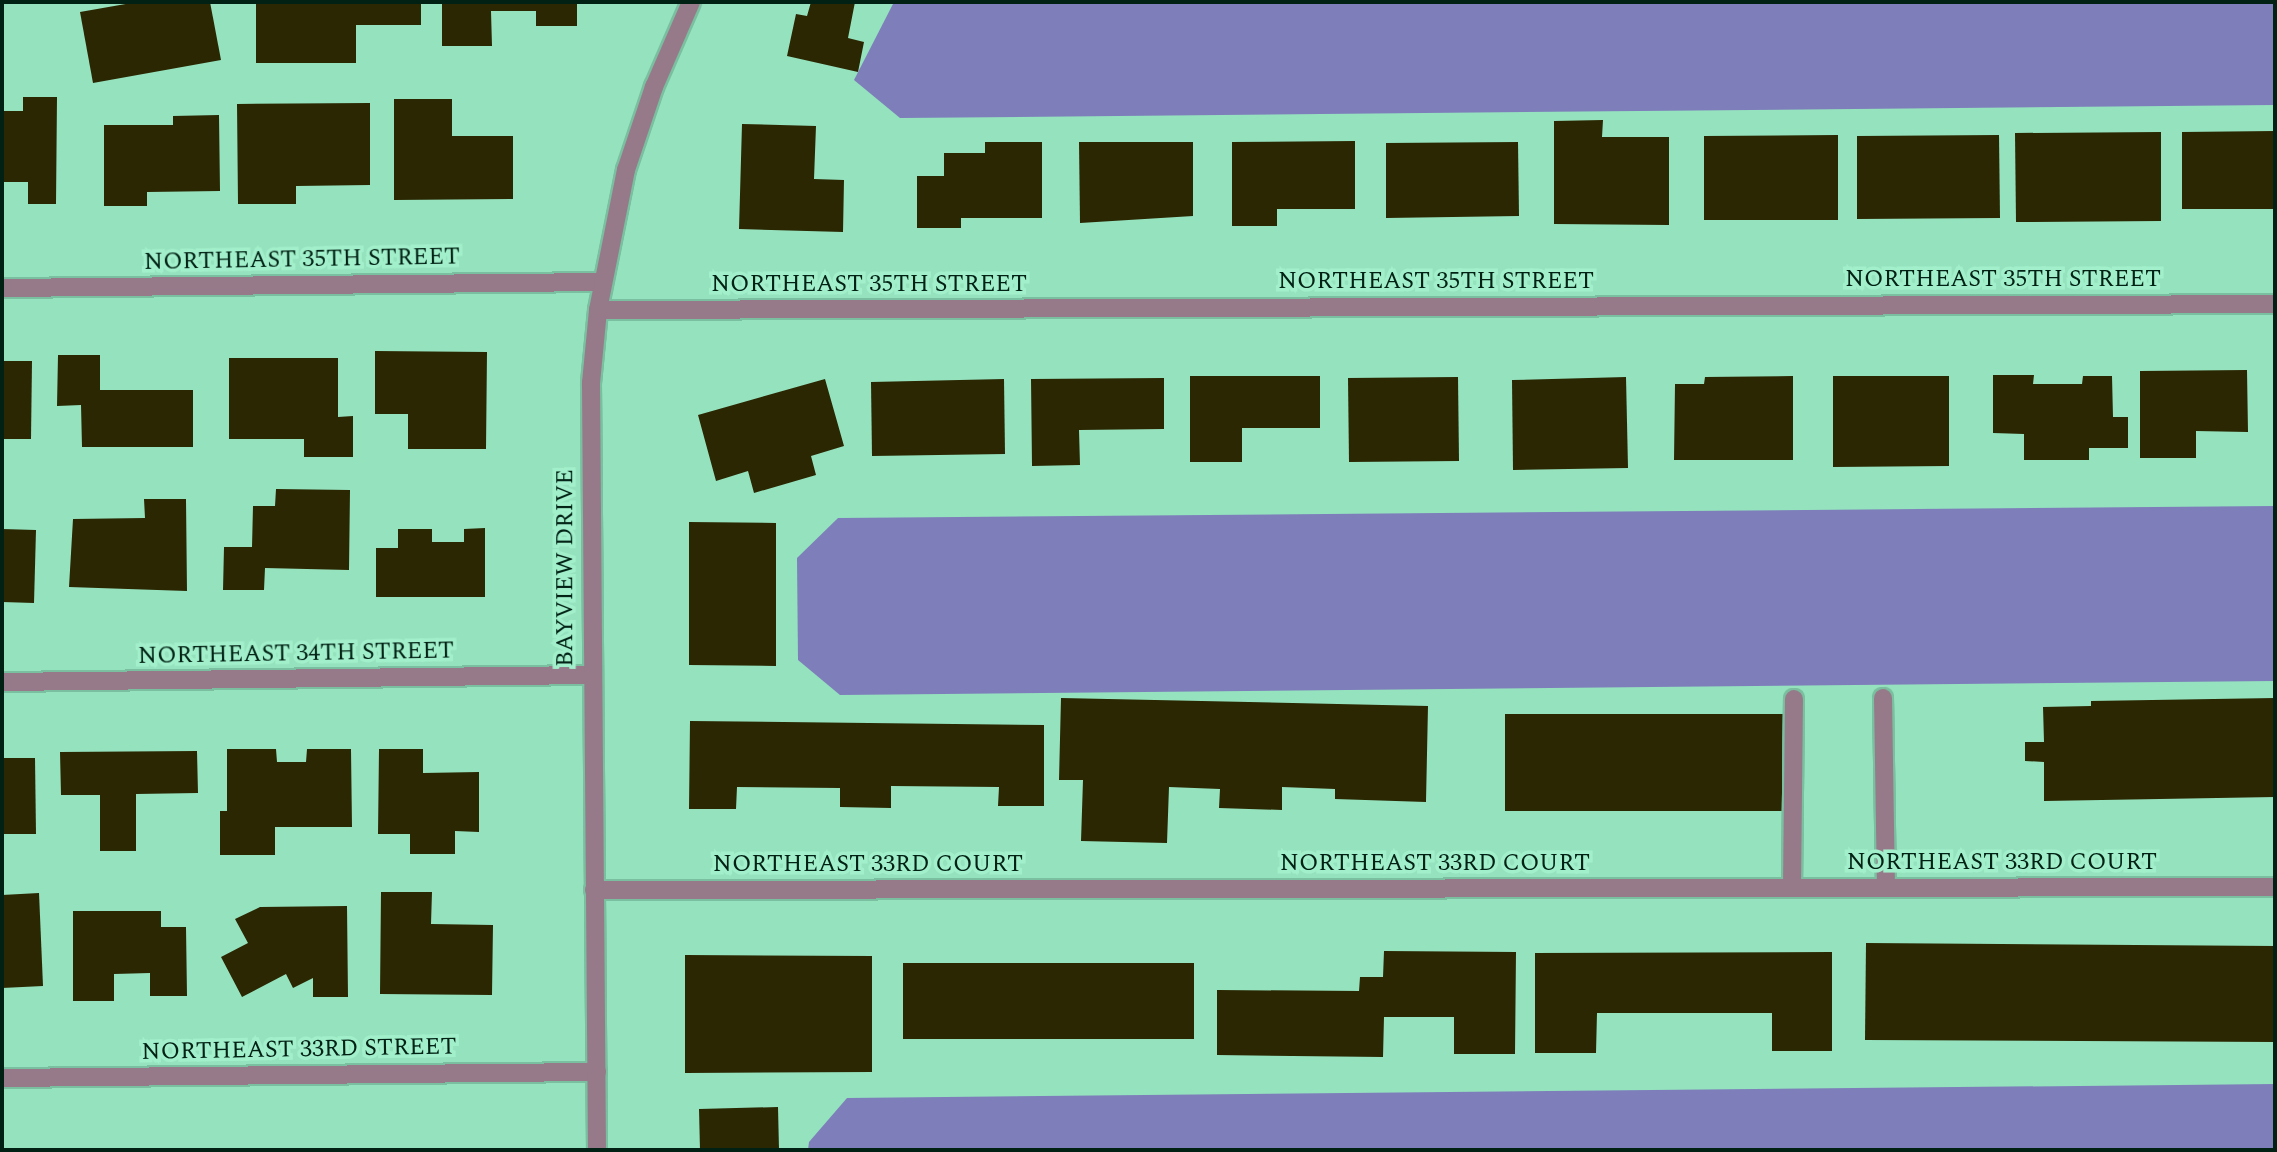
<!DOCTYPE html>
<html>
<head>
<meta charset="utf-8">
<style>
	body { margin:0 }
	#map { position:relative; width:2277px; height:1152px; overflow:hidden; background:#95e2be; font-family:Spectral,serif }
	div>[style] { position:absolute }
	.water>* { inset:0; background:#7e7eba }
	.building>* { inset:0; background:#2b2702 }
	.roads { filter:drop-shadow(2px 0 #7abf9f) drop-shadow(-2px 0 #7abf9f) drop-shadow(0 2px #7abf9f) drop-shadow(0 -2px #7abf9f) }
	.minor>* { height:18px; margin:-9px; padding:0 9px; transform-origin:9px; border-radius:9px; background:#967a8a }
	span { translate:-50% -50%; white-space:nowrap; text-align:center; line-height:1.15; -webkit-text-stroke:7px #a2f0cb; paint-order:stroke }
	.street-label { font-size:24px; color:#012114 }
	.frame { position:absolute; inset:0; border:4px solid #012114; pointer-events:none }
</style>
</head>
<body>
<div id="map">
	<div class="water">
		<i style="clip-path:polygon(894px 2px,2275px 2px,2275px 105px,900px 118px,854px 80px)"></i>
		<i style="clip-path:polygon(2275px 506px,2275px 681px,840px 695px,798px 660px,797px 558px,838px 518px)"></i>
		<i style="clip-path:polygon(2275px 1084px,2275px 1150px,808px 1150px,809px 1142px,847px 1098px)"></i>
	</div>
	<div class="building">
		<i style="clip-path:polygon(137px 2px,210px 2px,221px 60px,93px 83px,80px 12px)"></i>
		<i style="clip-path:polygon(256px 2px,421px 2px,421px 25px,356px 25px,356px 63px,256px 63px)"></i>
		<i style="clip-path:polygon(442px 2px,577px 2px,577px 26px,536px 26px,536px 11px,491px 11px,492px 46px,442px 46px)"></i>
		<i style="clip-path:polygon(811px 2px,855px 2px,848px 38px,864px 42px,858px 72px,787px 56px,796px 14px,807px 16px)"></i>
		<i style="clip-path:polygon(23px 97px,57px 97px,56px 204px,28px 204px,28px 182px,2px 182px,2px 111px,23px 111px)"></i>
		<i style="clip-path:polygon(394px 99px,452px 99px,452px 136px,513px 136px,513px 199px,394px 200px)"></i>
		<i style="clip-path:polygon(370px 103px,370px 185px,296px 186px,296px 204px,238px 204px,237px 104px)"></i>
		<i style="clip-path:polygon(219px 115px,220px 191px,147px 192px,147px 206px,104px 206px,104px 125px,173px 125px,173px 116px)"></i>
		<i style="clip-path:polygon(1603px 120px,1602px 137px,1669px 137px,1669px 225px,1554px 224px,1554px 121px)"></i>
		<i style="clip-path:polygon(742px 124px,816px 126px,814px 179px,844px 180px,843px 232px,739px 229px)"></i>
		<i style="clip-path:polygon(2275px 131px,2275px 209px,2182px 209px,2182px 132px)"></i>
		<i style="clip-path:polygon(2161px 132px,2161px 221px,2016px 222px,2015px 133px)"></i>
		<i style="clip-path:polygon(1838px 135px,1838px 220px,1704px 220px,1704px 136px)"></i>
		<i style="clip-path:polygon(1999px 135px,2000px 218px,1857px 219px,1857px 136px)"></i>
		<i style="clip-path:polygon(1355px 141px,1355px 209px,1277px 209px,1277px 226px,1232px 226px,1232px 142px)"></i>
		<i style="clip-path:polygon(985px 142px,1042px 142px,1042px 218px,961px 218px,961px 228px,917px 228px,917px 176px,944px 176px,944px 153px,985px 153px)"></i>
		<i style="clip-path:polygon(1079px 142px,1193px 142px,1193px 216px,1080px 223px)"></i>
		<i style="clip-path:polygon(1518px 142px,1519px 216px,1386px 218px,1386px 143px)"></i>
		<i style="clip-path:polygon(375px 351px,487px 352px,486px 449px,408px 449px,408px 414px,375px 414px)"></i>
		<i style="clip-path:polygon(58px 355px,100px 355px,100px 390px,193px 390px,193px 447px,82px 447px,81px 405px,57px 406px)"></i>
		<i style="clip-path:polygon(229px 358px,338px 358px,338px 417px,353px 416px,353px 457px,304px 457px,304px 439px,229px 439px)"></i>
		<i style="clip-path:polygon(2px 361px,32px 361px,31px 439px,2px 439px)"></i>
		<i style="clip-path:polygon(2247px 370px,2248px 432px,2196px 431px,2196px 458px,2140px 458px,2140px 371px)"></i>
		<i style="clip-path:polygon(1993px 375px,2034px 375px,2033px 384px,2082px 384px,2083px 376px,2112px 376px,2113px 417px,2128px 417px,2128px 448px,2089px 448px,2089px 460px,2024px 460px,2024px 434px,1993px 433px)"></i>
		<i style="clip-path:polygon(1190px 376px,1320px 376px,1320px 428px,1242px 428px,1242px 462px,1190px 462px)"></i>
		<i style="clip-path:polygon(1793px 376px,1793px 460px,1674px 460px,1675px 384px,1704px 384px,1705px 377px)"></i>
		<i style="clip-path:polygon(1833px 376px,1949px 376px,1949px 466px,1833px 467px)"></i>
		<i style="clip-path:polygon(1458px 377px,1459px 461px,1349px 462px,1348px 378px)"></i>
		<i style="clip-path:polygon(1626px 377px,1628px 468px,1513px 470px,1512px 380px)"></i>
		<i style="clip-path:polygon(1164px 378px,1164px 429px,1079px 430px,1080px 465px,1032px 466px,1031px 379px)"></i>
		<i style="clip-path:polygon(825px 379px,844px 446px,811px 456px,816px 475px,754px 493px,748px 471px,716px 481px,698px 415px)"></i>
		<i style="clip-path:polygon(1004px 379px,1005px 454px,872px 456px,871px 382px)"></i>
		<i style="clip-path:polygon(276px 489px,350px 490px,349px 570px,265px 568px,264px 590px,223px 590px,224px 547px,252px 547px,253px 506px,275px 506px)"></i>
		<i style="clip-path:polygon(144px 499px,186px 499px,187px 591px,69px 587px,73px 519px,145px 518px)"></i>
		<i style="clip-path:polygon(689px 522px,776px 523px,776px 666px,689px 665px)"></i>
		<i style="clip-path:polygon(485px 528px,485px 597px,376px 597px,376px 548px,398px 548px,398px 529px,432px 529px,432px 542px,464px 542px,464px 529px)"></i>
		<i style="clip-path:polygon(2px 529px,36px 530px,34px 603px,2px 602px)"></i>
		<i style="clip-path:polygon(1061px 698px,1428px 706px,1426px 802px,1335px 799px,1335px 789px,1282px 787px,1282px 810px,1219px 808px,1220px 789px,1169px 787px,1167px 843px,1081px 841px,1083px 780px,1059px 780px)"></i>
		<i style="clip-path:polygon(2275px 698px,2275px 797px,2044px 801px,2044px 762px,2025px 761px,2025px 742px,2044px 742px,2043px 707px,2091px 706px,2091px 701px)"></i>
		<i style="clip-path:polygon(1505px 714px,1790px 714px,1791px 811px,1505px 811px)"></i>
		<i style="clip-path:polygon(690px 721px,1044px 725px,1044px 806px,998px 806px,999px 787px,891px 786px,891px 808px,840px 807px,840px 788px,737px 787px,736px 809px,689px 809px)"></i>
		<i style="clip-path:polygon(227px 749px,276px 749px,277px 762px,306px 762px,307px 749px,351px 749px,352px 827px,275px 827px,275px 855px,220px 855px,220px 811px,227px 811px)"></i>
		<i style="clip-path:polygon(379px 749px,423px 749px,423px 773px,479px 772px,479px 832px,455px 831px,455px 854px,410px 854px,410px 834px,378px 834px)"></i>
		<i style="clip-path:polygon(197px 751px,198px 793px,136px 794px,136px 851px,100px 851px,100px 795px,61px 795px,60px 752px)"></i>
		<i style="clip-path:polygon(2px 758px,35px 758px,36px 834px,2px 834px)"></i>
		<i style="clip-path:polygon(381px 892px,432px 892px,431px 924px,493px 925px,492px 995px,380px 994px)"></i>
		<i style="clip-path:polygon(39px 893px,43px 986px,2px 988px,2px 895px)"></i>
		<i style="clip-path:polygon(347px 906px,348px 997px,313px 997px,313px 978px,293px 988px,286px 974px,242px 997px,221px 957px,248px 943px,235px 919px,260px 907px)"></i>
		<i style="clip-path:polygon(73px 911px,161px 911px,161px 927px,186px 927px,187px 996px,150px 996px,150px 973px,114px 974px,114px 1001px,73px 1001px)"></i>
		<i style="clip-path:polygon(1866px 943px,2275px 946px,2275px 1042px,1865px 1040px)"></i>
		<i style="clip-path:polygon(1384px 951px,1516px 952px,1515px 1054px,1454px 1054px,1454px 1017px,1384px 1017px,1383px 1057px,1217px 1055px,1217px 990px,1359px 991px,1360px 977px,1383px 977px)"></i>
		<i style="clip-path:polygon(1832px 952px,1832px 1051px,1772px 1051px,1772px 1013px,1597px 1013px,1596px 1053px,1535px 1053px,1535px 953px)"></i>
		<i style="clip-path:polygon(685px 955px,872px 956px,872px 1072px,685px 1073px)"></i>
		<i style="clip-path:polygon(903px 963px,1194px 963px,1194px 1039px,903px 1039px)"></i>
		<i style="clip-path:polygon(778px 1107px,779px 1150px,700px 1150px,699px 1109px)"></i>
	</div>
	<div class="roads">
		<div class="minor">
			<i style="left:2px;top:288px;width:600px;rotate:-0.57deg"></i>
			<i style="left:598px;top:310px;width:1677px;rotate:-0.2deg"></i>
			<i style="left:2px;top:682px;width:589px;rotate:-0.68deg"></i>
			<i style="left:1883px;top:698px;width:190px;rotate:89.1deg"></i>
			<i style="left:1792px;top:888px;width:189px;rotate:-89.4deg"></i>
			<i style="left:594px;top:890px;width:1681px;rotate:-0.1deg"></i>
			<i style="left:2px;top:1078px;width:595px;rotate:-0.58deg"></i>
			<i style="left:597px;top:1150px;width:767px;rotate:-90.45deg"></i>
			<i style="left:591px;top:383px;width:73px;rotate:-84.5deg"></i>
			<i style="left:598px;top:310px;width:143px;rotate:-78.7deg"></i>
			<i style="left:626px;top:170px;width:88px;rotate:-71.4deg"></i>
			<i style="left:654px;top:87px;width:93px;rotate:-66.5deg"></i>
		</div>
	</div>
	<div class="street-label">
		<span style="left:302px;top:260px;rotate:-1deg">NORTHEAST 35TH STREET</span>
		<span style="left:2003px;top:280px">NORTHEAST 35TH STREET</span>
		<span style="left:1436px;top:282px">NORTHEAST 35TH STREET</span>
		<span style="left:869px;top:285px">NORTHEAST 35TH STREET</span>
		<span style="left:566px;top:568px;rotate:-90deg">BAYVIEW DRIVE</span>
		<span style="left:296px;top:654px;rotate:-1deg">NORTHEAST 34TH STREET</span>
		<span style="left:2002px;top:863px">NORTHEAST 33RD COURT</span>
		<span style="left:1435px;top:864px">NORTHEAST 33RD COURT</span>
		<span style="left:868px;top:865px">NORTHEAST 33RD COURT</span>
		<span style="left:299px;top:1050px;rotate:-1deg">NORTHEAST 33RD STREET</span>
	</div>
	<div class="frame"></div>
</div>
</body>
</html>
